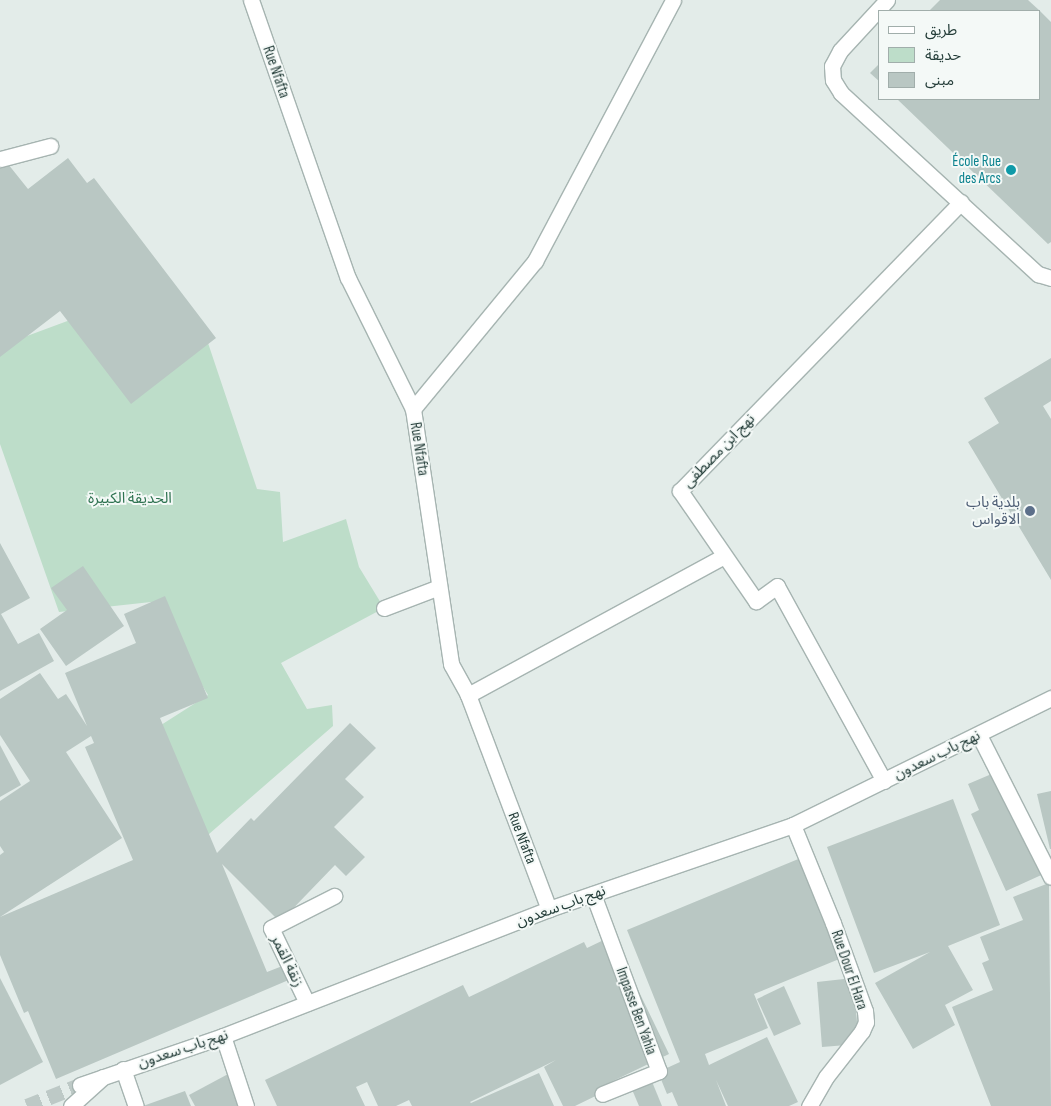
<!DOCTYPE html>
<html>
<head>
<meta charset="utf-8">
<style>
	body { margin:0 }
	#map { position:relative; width:1051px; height:1106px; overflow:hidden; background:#e3ece9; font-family:"Sofia Sans Condensed","Noto Sans Arabic",sans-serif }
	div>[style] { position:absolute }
	.green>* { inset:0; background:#bdddc9 }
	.building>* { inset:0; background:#b9c7c3 }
	.secondary-tunnel>* { height:15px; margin-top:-7.5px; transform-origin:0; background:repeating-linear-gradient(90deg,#bdc9c6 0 15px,transparent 0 23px) }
	.roads { filter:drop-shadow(1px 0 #a6b4b1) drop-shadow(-1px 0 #a6b4b1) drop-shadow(0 1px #a6b4b1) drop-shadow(0 -1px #a6b4b1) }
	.street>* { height:15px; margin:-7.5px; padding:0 7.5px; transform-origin:7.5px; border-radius:7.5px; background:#fff }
	.secondary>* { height:15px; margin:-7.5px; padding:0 7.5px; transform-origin:7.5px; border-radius:7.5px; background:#fff }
	.dots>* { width:14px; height:14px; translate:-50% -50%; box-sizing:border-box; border:2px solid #f4f9f7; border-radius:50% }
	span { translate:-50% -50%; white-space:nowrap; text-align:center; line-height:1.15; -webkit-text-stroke:4px #f4f9f7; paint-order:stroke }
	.street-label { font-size:15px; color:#243d39 }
	.culture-label { font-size:15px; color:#0d838f }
	.right { translate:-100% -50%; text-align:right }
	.park-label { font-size:15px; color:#2f7351 }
	.service-label { font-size:15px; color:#4e5e75 }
	.legend { position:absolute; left:878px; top:10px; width:162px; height:90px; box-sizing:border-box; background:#f4f9f7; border:1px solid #a1aeab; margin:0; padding:6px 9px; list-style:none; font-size:15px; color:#243d39 }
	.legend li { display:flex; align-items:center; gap:10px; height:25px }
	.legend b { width:25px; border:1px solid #a1aeab }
</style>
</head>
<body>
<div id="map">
	<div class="green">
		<i style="clip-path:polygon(89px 313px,208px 343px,257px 489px,280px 492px,283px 542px,346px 519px,359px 567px,384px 608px,281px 663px,307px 709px,332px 705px,333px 726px,201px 841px,147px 734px,208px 695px,151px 602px,59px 612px,0 444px,0 346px)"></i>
	</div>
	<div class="building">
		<i style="clip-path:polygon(940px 0,1028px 0,1040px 11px,929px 11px)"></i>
		<i style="clip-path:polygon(1040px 11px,1051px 22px,1051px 242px,1048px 244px,897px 99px,1040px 99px)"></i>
		<i style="clip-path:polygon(880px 63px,880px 82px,870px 73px)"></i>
		<i style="clip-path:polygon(68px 158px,87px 183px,94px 178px,216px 338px,131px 404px,60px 311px,0 357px,0 161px,4px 159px,28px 189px)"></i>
		<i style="clip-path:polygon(1051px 358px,1051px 401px,1043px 406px,1051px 419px,1051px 580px,968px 442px,999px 423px,984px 398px)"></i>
		<i style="clip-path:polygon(0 543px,30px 598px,1px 614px,18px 644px,39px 633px,54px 661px,0 691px)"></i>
		<i style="clip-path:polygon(83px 566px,124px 626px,66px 666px,40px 629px,67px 610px,51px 588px)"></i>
		<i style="clip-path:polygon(165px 596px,208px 698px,160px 718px,217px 853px,251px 818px,254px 821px,350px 723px,376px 748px,345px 779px,364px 797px,334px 827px,365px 857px,346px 876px,335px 865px,280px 922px,222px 864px,267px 972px,285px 965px,291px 979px,56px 1079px,28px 1011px,24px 1013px,0 955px,0 917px,133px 860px,85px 747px,94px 743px,91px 736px,66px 752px,122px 838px,0 917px,0 855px,4px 852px,0 846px,0 801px,30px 781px,0 735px,0 699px,40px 673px,58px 699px,66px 694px,87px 726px,65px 673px,136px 643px,124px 614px)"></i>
		<i style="clip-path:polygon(0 745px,21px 785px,0 797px)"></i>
		<i style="clip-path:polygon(1001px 770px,1048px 872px,1006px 891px,971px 814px,979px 810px,968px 784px)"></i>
		<i style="clip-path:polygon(1051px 791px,1051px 849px,1050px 849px,1037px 794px)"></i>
		<i style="clip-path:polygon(953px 799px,1000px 925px,948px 946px,973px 990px,945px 1005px,955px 1025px,913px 1049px,875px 983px,930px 952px,874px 973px,827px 847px)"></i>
		<i style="clip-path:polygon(808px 855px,849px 955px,754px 994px,768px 1028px,705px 1054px,709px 1065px,767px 1037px,798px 1102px,789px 1106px,728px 1106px,716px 1080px,726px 1106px,678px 1106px,672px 1092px,667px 1094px,658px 1072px,680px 1062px,627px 930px)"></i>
		<i style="clip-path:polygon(1049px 883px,1051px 1106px,991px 1106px,952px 1007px,993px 990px,982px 963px,989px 960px,980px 937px,1023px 920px,1013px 897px)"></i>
		<i style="clip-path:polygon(612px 936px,669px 1054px,611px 1082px,614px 1087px,575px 1106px,563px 1106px,544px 1067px,556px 1060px,470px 1102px,471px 1103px,539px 1073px,554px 1106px,412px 1106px,409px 1100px,396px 1106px,378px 1106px,367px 1082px,356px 1087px,365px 1106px,277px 1106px,265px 1080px,463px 985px,469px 997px,584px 942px,587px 948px)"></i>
		<i style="clip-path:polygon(0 978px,43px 1062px,0 1085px)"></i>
		<i style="clip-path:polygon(853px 978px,859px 1044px,822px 1047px,817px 982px)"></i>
		<i style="clip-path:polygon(784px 986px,801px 1024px,774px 1036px,757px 999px)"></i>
		<i style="clip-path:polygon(648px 1072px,662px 1106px,639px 1106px,628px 1080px)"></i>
		<i style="clip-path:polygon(230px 1073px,247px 1106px,195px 1106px,189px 1095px)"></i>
		<i style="clip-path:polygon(185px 1091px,191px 1106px,143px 1106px)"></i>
	</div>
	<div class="secondary-tunnel">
		<i style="left:27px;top:1106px;width:57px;rotate:-21.6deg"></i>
	</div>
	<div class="roads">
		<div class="street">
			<i style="left:251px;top:0;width:294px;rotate:70.8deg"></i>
			<i style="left:348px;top:278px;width:146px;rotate:63.6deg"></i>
			<i style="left:413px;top:409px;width:258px;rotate:81.5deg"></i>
			<i style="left:451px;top:664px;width:35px;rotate:61deg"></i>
			<i style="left:468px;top:695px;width:229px;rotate:69.3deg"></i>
			<i style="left:887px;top:0;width:69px;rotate:132.7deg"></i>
			<i style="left:840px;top:51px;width:17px;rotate:118deg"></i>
			<i style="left:832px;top:66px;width:14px;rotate:86deg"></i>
			<i style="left:833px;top:80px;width:15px;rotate:58deg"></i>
			<i style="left:841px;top:93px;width:268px;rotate:42.6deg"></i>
			<i style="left:1038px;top:274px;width:14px;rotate:17deg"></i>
			<i style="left:0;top:159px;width:52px;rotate:-14.6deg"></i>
			<i style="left:413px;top:409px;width:192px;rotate:-50.5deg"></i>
			<i style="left:535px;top:261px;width:295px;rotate:-62.1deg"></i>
			<i style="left:384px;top:608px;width:59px;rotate:-20.9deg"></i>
			<i style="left:468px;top:695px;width:291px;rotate:-28.5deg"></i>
			<i style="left:979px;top:735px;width:159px;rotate:63.1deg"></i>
			<i style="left:884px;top:781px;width:222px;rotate:-118.8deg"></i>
			<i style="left:777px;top:586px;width:26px;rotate:144deg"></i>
			<i style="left:756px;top:601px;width:134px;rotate:-124.6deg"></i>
			<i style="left:680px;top:491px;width:403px;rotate:-45.8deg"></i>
			<i style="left:793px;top:825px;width:106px;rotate:67.8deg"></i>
			<i style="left:833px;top:923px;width:94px;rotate:70deg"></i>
			<i style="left:865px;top:1011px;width:11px;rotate:85deg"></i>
			<i style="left:866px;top:1022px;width:10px;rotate:114deg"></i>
			<i style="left:862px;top:1031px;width:58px;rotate:128deg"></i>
			<i style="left:826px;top:1077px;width:34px;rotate:120deg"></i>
			<i style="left:593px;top:894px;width:189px;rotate:69.6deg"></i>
			<i style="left:659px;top:1071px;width:61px;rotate:158deg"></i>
			<i style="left:307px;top:1003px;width:83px;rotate:-115.6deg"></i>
			<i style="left:271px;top:928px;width:71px;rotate:-26.9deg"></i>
			<i style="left:223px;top:1036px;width:74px;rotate:71.8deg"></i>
			<i style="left:123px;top:1069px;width:39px;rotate:71deg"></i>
			<i style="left:71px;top:1106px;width:43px;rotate:-42.2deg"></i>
		</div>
		<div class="secondary">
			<i style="left:80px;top:1085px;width:151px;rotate:-18.9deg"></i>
			<i style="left:223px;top:1036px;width:350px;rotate:-21.3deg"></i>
			<i style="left:549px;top:909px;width:258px;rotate:-19deg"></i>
			<i style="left:793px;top:825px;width:288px;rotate:-26.2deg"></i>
		</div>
	</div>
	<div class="dots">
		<i style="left:1011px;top:170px;background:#0f9aa8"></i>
		<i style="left:1030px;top:511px;background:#5c6f8a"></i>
	</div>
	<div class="street-label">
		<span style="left:276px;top:72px;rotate:71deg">Rue Nfafta</span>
		<span style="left:419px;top:449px;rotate:81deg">Rue Nfafta</span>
		<span style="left:719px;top:451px;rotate:-46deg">نهج ابن مصطفى</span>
		<span style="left:937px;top:755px;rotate:-26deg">نهج باب سعدون</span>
		<span style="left:522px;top:838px;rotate:69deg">Rue Nfafta</span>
		<span style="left:561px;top:906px;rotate:-20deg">نهج باب سعدون</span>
		<span style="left:287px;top:961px;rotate:64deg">زنقة القمر</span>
		<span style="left:849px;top:970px;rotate:71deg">Rue Dour El Hara</span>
		<span style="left:636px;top:1011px;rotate:70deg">Impasse Ben Yahia</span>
		<span style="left:183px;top:1049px;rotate:-18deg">نهج باب سعدون</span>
	</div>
	<div class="culture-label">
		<span class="right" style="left:1001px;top:170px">École Rue<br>des Arcs</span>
	</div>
	<div class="park-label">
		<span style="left:130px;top:499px">الحديقة الكبيرة</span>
	</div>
	<div class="service-label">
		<span class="right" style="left:1020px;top:511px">بلدية باب<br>الاقواس</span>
	</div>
	<ul class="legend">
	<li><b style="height:6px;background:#fff"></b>طريق</li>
	<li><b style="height:14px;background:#bdddc9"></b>حديقة</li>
	<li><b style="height:14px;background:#b9c7c3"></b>مبنى</li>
	</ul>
</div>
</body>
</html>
